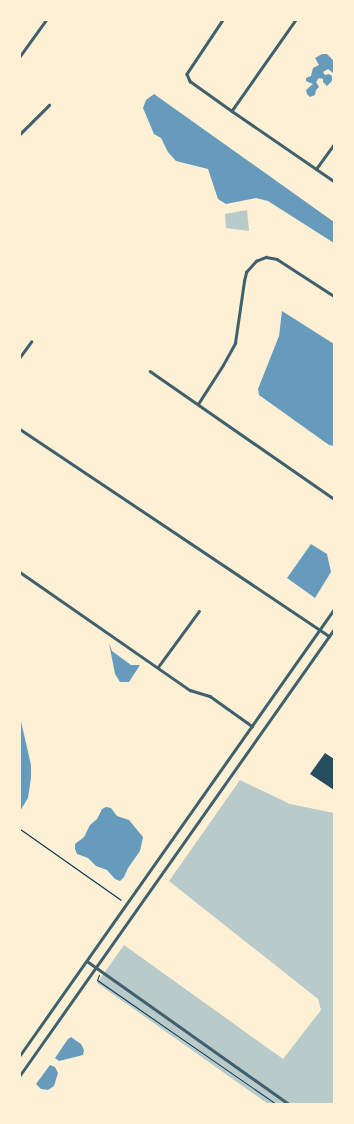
<!DOCTYPE html>
<html>
<head>
<meta charset="utf-8">
<style>
	body { margin:0 }
	#map { position:relative; width:354px; height:1124px; overflow:hidden; background:#fdf0d5; font-family:"Golos Text",sans-serif }
	div>[style] { position:absolute }
	.green>* { inset:0; background:#b9caca }
	.water>* { inset:0; background:#669bbc }
	.building>* { inset:0; background:#264d5e }
	.path>* { height:1px; margin:-0.5px; padding:0 0.5px; transform-origin:0.5px; border-radius:0.5px; background:#003049 }
	.minor>* { height:2.5px; margin:-1.25px; padding:0 1.25px; transform-origin:1.25px; border-radius:1.25px; background:#3f606c }
	.tertiary>* { height:3px; margin:-1.5px; padding:0 1.5px; transform-origin:1.5px; border-radius:1.5px; background:#3f606c }
	span { translate:-50% -50%; white-space:nowrap; text-align:center; line-height:1.15; -webkit-text-stroke:3px #fdf0d5; paint-order:stroke }
	.frame { position:absolute; inset:0; border:21px solid #fdf0d5; pointer-events:none }
</style>
</head>
<body>
<div id="map">
	<div class="green">
		<i style="clip-path:polygon(247px 210px,249px 231px,226px 228px,225px 214px)"></i>
		<i style="clip-path:polygon(240px 780px,290px 804px,334px 813px,334px 1104px,268px 1104px,97px 983px,124px 945px,283px 1059px,321px 1010px,318px 999px,169px 881px)"></i>
	</div>
	<div class="water">
		<i style="clip-path:polygon(322px 54px,327px 54px,334px 61px,333px 73px,328px 69px,323px 72px,325px 75px,329px 74px,332px 76px,332px 81px,327px 86px,323px 82px,323px 79px,319px 78px,316px 82px,319px 87px,316px 90px,315px 95px,310px 97px,307px 94px,306px 90px,313px 84px,306px 81px,306px 78px,311px 76px,313px 68px,319px 65px,315px 58px)"></i>
		<i style="clip-path:polygon(154px 94px,334px 222px,334px 243px,268px 201px,256px 198px,226px 204px,218px 199px,208px 169px,176px 161px,168px 152px,161px 138px,154px 134px,143px 108px,146px 100px)"></i>
		<i style="clip-path:polygon(282px 311px,334px 344px,334px 446px,329px 445px,259px 395px,258px 389px,279px 336px)"></i>
		<i style="clip-path:polygon(311px 544px,327px 554px,331px 572px,315px 598px,287px 578px)"></i>
		<i style="clip-path:polygon(109px 643px,112px 651px,131px 665px,140px 665px,129px 682px,120px 682px,115px 674px)"></i>
		<i style="clip-path:polygon(20px 717px,31px 765px,31px 778px,28px 798px,20px 811px)"></i>
		<i style="clip-path:polygon(106px 807px,111px 808px,117px 816px,129px 820px,143px 837px,140px 851px,128px 868px,124px 877px,120px 881px,115px 879px,107px 870px,96px 866px,88px 858px,77px 854px,75px 849px,75px 844px,84px 837px,90px 825px,97px 819px,102px 809px)"></i>
		<i style="clip-path:polygon(71px 1037px,81px 1044px,84px 1050px,83px 1055px,59px 1061px,55px 1058px,68px 1039px)"></i>
		<i style="clip-path:polygon(50px 1065px,55px 1067px,58px 1073px,54px 1086px,48px 1090px,41px 1089px,36px 1084px)"></i>
	</div>
	<div class="building">
		<i style="clip-path:polygon(325px 753px,334px 759px,334px 790px,310px 774px)"></i>
	</div>
	<div class="path">
		<i style="left:20px;top:829px;width:123px;rotate:35.1deg"></i>
		<i style="left:99px;top:975px;width:5px;rotate:112deg"></i>
		<i style="left:97px;top:980px;width:218px;rotate:34.7deg"></i>
	</div>
	<div class="minor">
		<i style="left:223px;top:20px;width:65px;rotate:123.7deg"></i>
		<i style="left:187px;top:74px;width:8px;rotate:67deg"></i>
		<i style="left:190px;top:81px;width:52px;rotate:35.5deg"></i>
		<i style="left:296px;top:20px;width:111px;rotate:125.1deg"></i>
		<i style="left:232px;top:111px;width:124px;rotate:34.5deg"></i>
		<i style="left:20px;top:56px;width:44px;rotate:-54.2deg"></i>
		<i style="left:20px;top:134px;width:41px;rotate:-45deg"></i>
		<i style="left:316px;top:169px;width:31px;rotate:-54deg"></i>
		<i style="left:20px;top:357px;width:19px;rotate:-54deg"></i>
		<i style="left:150px;top:371px;width:224px;rotate:34.8deg"></i>
		<i style="left:198px;top:404px;width:46px;rotate:-57.3deg"></i>
		<i style="left:223px;top:365px;width:25px;rotate:-61deg"></i>
		<i style="left:235px;top:343px;width:63px;rotate:-81.7deg"></i>
		<i style="left:244px;top:281px;width:9px;rotate:-77deg"></i>
		<i style="left:246px;top:272px;width:15px;rotate:-48deg"></i>
		<i style="left:256px;top:261px;width:11px;rotate:-22deg"></i>
		<i style="left:266px;top:257px;width:11px;rotate:10deg"></i>
		<i style="left:277px;top:259px;width:68px;rotate:33deg"></i>
		<i style="left:20px;top:429px;width:372px;rotate:33.8deg"></i>
		<i style="left:20px;top:572px;width:207px;rotate:34.8deg"></i>
		<i style="left:190px;top:690px;width:21px;rotate:17deg"></i>
		<i style="left:210px;top:696px;width:52px;rotate:35.5deg"></i>
		<i style="left:158px;top:667px;width:69px;rotate:-53.8deg"></i>
		<i style="left:87px;top:961px;width:247px;rotate:35.3deg"></i>
	</div>
	<div class="tertiary">
		<i style="left:20px;top:1055px;width:545px;rotate:-54.85deg"></i>
		<i style="left:20px;top:1075px;width:545px;rotate:-54.85deg"></i>
	</div>
	<div class="frame"></div>
</div>
</body>
</html>
